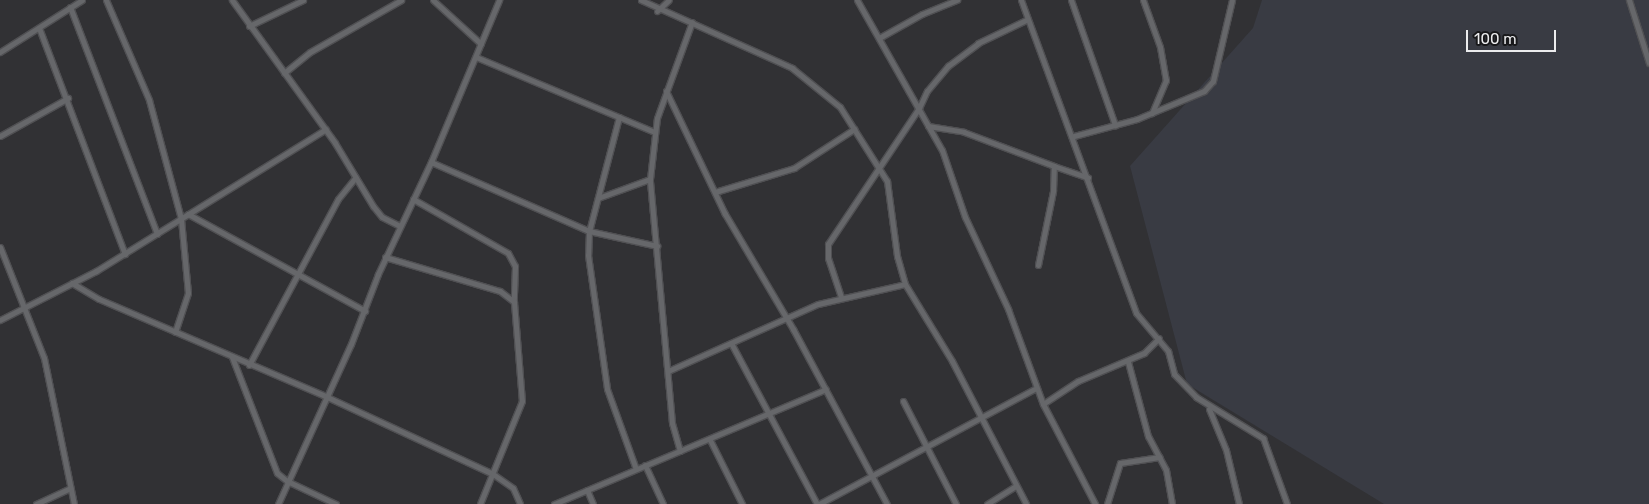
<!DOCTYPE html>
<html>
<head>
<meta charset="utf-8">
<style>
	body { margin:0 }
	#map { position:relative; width:1649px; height:504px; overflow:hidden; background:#313134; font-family:Rubik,sans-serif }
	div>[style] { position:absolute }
	.built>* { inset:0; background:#393b43 }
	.roads { filter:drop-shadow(1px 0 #505053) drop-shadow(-1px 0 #505053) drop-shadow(0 1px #505053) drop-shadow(0 -1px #505053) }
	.minor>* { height:5px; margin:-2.5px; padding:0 2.5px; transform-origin:2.5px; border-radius:2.5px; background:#66676a }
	span { translate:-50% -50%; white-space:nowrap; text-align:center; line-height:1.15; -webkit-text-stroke:4.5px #19191b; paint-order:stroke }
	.scale { position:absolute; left:1466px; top:30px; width:90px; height:22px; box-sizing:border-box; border:2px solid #ececee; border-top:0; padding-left:6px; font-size:15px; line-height:18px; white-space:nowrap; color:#ececee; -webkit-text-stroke:4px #19191b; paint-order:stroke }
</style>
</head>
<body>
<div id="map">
	<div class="built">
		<i style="clip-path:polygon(1262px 0,1649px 0,1649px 504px,1384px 504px,1187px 384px,1130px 166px,1253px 28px)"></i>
	</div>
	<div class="roads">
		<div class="minor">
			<i style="left:106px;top:0;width:109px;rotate:66.7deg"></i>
			<i style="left:149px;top:100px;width:123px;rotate:74.9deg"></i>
			<i style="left:181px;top:219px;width:74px;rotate:84.6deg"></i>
			<i style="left:188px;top:293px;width:41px;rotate:108.4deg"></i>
			<i style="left:232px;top:0;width:176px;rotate:54.2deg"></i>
			<i style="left:335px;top:143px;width:74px;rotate:58.9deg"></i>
			<i style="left:373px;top:206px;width:14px;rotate:51deg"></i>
			<i style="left:382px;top:217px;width:20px;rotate:27deg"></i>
			<i style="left:433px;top:0;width:65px;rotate:42.5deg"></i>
			<i style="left:641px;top:0;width:166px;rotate:24.2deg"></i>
			<i style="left:792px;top:68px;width:62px;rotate:39.1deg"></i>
			<i style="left:840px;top:107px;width:88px;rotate:57.6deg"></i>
			<i style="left:887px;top:181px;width:76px;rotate:82.4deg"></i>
			<i style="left:897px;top:256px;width:29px;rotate:74deg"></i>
			<i style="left:905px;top:284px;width:90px;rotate:58.6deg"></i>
			<i style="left:952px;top:361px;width:161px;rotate:62.6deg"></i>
			<i style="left:857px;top:0;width:172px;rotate:60.5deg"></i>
			<i style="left:942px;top:150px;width:71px;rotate:71.1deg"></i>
			<i style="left:965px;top:217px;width:102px;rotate:64.9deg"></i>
			<i style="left:1008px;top:309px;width:101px;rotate:69.8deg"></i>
			<i style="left:1043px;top:404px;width:113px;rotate:62.5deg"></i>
			<i style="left:1021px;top:0;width:333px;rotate:69.8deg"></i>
			<i style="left:1136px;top:313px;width:50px;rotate:49.9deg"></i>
			<i style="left:1168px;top:351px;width:24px;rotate:75deg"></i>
			<i style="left:1174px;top:374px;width:32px;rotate:46deg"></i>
			<i style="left:1196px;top:397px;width:79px;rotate:31.5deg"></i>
			<i style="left:1263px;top:438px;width:70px;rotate:70deg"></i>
			<i style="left:1071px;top:0;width:133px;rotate:70.6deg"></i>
			<i style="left:1143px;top:0;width:50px;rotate:70.1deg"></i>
			<i style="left:1160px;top:47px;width:34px;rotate:80deg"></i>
			<i style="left:1166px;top:80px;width:36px;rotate:113deg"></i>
			<i style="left:1629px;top:0;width:66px;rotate:72.4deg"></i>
			<i style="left:70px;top:7px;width:243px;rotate:69deg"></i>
			<i style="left:657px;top:11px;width:16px;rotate:-43deg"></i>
			<i style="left:249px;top:26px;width:60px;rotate:-25.7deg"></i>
			<i style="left:39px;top:28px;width:242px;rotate:69.2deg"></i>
			<i style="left:879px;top:38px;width:49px;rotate:-29.2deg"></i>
			<i style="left:922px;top:14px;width:38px;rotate:-22deg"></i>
			<i style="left:0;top:52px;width:97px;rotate:-32.4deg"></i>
			<i style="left:476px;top:57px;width:193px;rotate:22.8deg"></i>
			<i style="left:284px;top:73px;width:33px;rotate:-39deg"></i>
			<i style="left:310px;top:52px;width:105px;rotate:-29.7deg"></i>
			<i style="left:666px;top:91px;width:136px;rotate:64.4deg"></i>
			<i style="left:725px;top:214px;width:134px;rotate:59.4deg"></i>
			<i style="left:793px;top:329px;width:199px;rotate:61.8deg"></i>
			<i style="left:619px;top:117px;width:118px;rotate:104.7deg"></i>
			<i style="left:589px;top:231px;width:24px;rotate:92deg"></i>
			<i style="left:588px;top:255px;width:135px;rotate:81.9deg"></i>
			<i style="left:607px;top:389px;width:85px;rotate:70.1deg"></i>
			<i style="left:928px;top:126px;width:36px;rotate:9deg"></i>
			<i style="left:964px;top:132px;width:96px;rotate:20.7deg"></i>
			<i style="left:0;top:136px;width:78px;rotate:-29.2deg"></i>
			<i style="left:1074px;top:136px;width:65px;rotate:-15.1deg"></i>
			<i style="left:1137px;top:119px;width:73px;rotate:-22.7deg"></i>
			<i style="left:1204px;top:91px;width:13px;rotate:-48deg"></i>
			<i style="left:1213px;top:81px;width:83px;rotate:-76.8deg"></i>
			<i style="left:431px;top:162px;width:172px;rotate:23.6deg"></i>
			<i style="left:589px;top:231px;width:70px;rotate:12.4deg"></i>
			<i style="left:715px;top:192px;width:83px;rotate:-16.9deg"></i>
			<i style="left:794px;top:168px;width:72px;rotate:-33deg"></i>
			<i style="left:598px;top:198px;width:55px;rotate:-20.1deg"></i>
			<i style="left:413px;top:199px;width:109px;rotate:29.6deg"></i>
			<i style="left:508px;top:253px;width:15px;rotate:62deg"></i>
			<i style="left:515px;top:266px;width:35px;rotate:92deg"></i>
			<i style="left:188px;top:214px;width:202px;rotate:28.7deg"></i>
			<i style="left:0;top:247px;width:119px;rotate:68.4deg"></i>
			<i style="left:44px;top:358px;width:149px;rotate:78.4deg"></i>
			<i style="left:385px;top:257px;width:120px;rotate:16.5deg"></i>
			<i style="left:500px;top:291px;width:18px;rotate:38deg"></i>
			<i style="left:514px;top:302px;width:99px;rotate:85.4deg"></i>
			<i style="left:522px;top:401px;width:111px;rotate:112.2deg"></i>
			<i style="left:1038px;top:265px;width:76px;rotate:-78.5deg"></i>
			<i style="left:1053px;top:191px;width:25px;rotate:-88deg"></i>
			<i style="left:1054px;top:166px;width:36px;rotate:19deg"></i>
			<i style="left:72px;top:283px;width:31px;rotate:31deg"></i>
			<i style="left:99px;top:299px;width:246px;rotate:23.2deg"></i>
			<i style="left:325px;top:396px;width:185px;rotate:24.9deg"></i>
			<i style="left:493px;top:474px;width:24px;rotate:35deg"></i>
			<i style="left:513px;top:488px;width:17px;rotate:66deg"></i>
			<i style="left:841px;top:297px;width:41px;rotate:-108.4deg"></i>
			<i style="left:828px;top:258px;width:14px;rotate:-90deg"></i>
			<i style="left:828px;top:244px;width:164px;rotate:-56.2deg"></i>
			<i style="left:919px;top:108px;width:19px;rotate:-65deg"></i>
			<i style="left:927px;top:91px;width:33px;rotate:-50deg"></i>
			<i style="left:948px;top:66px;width:38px;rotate:-37deg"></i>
			<i style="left:978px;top:43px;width:55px;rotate:-25.6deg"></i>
			<i style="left:0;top:320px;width:108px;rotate:-27deg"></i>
			<i style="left:96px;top:271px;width:270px;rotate:-31.7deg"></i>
			<i style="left:731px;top:343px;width:183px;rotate:61.9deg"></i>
			<i style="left:232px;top:357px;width:124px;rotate:68.8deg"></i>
			<i style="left:277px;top:473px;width:13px;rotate:39deg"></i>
			<i style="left:287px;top:481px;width:54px;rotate:25.1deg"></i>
			<i style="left:1128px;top:362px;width:77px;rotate:74.9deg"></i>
			<i style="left:1148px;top:436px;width:38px;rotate:62deg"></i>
			<i style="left:1166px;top:470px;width:35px;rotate:80deg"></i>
			<i style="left:249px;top:365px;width:188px;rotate:-61.8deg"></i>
			<i style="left:338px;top:199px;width:28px;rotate:-51deg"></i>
			<i style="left:668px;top:371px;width:164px;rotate:-24.1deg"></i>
			<i style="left:818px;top:304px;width:89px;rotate:-12.9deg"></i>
			<i style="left:903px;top:401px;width:116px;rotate:62.8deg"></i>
			<i style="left:1043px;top:404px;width:42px;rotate:-33.3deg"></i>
			<i style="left:1078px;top:381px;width:72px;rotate:-23deg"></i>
			<i style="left:1144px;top:353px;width:21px;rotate:-45deg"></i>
			<i style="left:1209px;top:409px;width:44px;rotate:67.5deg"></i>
			<i style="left:1226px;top:450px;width:56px;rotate:76.5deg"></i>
			<i style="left:710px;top:440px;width:72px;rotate:63.4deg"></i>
			<i style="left:680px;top:451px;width:29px;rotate:-106deg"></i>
			<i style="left:672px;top:423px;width:245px;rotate:-95.2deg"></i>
			<i style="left:650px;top:179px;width:61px;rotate:-83.5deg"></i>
			<i style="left:657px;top:118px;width:102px;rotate:-70deg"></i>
			<i style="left:645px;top:465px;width:43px;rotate:65.2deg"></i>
			<i style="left:587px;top:490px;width:15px;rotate:67deg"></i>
			<i style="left:36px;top:504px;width:38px;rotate:-25deg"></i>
			<i style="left:278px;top:504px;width:176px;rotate:-65.5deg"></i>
			<i style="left:351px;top:344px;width:75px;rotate:-68.9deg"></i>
			<i style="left:378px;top:274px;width:124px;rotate:-64.7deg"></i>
			<i style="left:431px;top:162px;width:176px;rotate:-67.2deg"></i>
			<i style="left:554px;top:504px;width:295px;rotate:-22.9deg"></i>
			<i style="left:819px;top:504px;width:246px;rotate:-28.1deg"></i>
			<i style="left:987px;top:504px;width:34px;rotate:-32deg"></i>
			<i style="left:1107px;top:504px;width:43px;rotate:-72.4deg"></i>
			<i style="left:1120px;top:463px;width:40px;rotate:-8.5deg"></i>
		</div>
	</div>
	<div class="scale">100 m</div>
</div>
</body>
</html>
